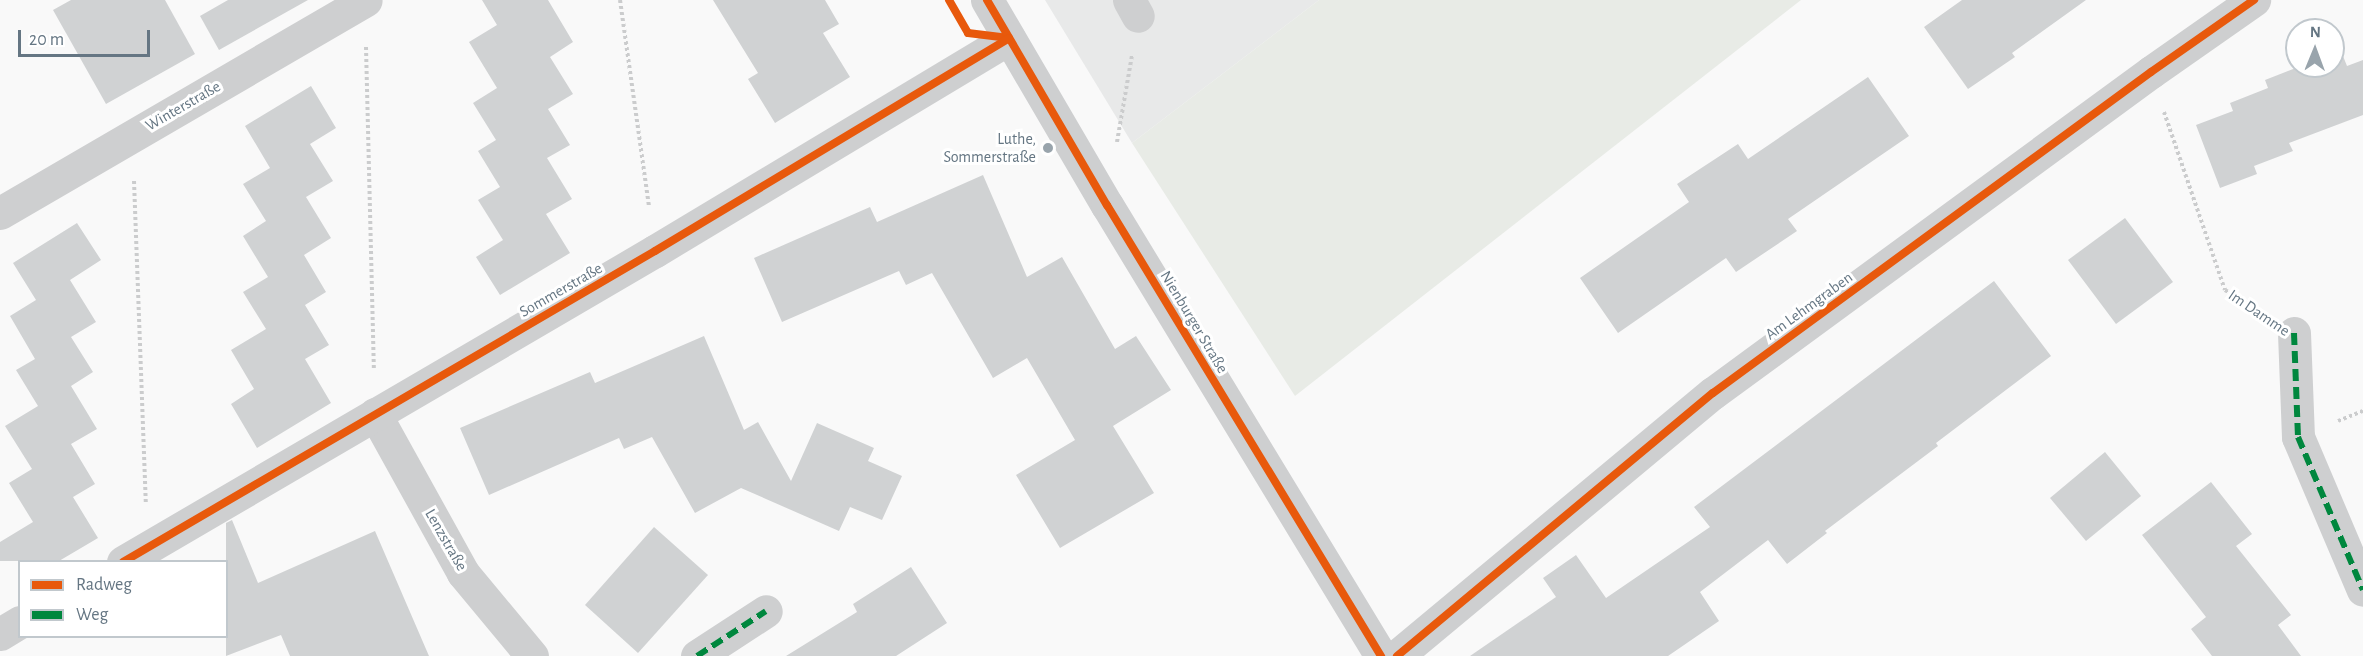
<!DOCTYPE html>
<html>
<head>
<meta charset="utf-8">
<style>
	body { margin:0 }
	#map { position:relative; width:2363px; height:656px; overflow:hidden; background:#f9f9f9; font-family:"Alegreya Sans",sans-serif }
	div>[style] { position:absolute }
	.built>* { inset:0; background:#e8e9e9 }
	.green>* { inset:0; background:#e8ebe6 }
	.building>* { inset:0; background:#d0d2d3 }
	.path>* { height:4px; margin-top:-2px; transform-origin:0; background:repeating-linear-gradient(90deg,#cbcccd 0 3px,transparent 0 6px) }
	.minor>* { height:33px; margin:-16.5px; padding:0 16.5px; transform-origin:16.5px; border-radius:16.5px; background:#cecfd0 }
	.quiet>* { height:6px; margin-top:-3px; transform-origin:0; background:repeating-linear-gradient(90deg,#00873e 0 12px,transparent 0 18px) }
	.cycleway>* { height:8px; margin:-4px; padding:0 4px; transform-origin:4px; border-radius:4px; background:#e8590c }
	.dots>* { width:16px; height:16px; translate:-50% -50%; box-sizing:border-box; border:3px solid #fff; border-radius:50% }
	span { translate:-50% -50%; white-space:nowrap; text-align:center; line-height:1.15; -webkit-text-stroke:6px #fff; paint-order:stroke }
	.street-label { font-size:16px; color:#657683 }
	.poi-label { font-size:16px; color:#657683 }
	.right { translate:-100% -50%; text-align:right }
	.legend { position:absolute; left:18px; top:560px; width:210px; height:78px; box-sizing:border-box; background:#fff; border:2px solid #c1c8cd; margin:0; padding:8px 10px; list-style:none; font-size:18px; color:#657683 }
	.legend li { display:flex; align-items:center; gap:12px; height:30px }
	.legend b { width:30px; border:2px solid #c1c8cd }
	.north { position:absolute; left:2285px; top:18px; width:60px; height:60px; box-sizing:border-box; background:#fff; border:2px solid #c1c8cd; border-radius:50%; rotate:1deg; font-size:16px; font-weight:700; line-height:24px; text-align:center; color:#657683 }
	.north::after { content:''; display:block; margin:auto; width:21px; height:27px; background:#99a4ac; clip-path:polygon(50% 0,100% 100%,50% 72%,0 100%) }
	.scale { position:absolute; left:18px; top:30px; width:132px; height:27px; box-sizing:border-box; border:3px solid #657683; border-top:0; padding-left:8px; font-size:18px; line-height:21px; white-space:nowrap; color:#657683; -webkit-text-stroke:4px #fff; paint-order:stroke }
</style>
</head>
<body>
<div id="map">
	<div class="built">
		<i style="clip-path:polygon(1045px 0,1319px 0,1132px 143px)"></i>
	</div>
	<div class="green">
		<i style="clip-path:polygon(1319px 0,1801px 0,1295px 396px,1132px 143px)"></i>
	</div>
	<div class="building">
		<i style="clip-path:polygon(71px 0,165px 0,195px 54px,106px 104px,53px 10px)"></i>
		<i style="clip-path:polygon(228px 0,308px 0,219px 50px,200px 16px)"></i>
		<i style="clip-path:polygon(482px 0,548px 0,573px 42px,550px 57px,573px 94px,548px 109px,570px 145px,547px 158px,572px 199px,546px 214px,570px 253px,500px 295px,476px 257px,503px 240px,478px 200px,500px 187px,478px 151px,496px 140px,473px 103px,497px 88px,469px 42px,497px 25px)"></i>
		<i style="clip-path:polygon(713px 0,825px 0,839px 24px,823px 33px,850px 77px,775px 123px,748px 79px,758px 73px)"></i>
		<i style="clip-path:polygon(1962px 0,2086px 0,2012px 53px,2015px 57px,1968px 89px,1924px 27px)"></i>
		<i style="clip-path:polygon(2341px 51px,2347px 66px,2363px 60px,2363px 115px,2289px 143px,2293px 151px,2254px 166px,2257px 174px,2220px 188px,2196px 125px,2233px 111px,2230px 103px,2268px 88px,2265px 80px,2301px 66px,2333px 66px,2333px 54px)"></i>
		<i style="clip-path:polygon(1868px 77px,1909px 136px,1788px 219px,1797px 231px,1736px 272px,1726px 258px,1618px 333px,1580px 278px,1689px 202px,1677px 184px,1738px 144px,1748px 159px)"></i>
		<i style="clip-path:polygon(311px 86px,336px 128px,310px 144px,333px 181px,306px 197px,331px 238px,304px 255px,326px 292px,305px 305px,329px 345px,305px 359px,331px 403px,257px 448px,231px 404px,254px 389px,231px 350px,266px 329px,243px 292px,268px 277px,243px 236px,266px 221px,243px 184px,270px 168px,245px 126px)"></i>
		<i style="clip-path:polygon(983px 175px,1027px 277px,1062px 257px,1115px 349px,1136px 336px,1171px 390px,1113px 426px,1154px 493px,1060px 548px,1016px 475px,1075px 440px,1027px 358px,993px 378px,932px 273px,906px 285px,899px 271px,782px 322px,754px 258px,870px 207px,877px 222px)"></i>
		<i style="clip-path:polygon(2125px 218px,2173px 282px,2116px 324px,2068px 260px)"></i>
		<i style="clip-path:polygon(77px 223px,101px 260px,70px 280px,96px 322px,71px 337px,93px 372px,71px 386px,97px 429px,71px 444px,95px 484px,73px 497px,98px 538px,59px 561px,0 561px,0 542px,33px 522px,9px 483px,32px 469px,5px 426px,38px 406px,16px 370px,35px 359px,10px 316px,36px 300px,13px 263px)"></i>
		<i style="clip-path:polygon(1994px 281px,2051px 356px,1936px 443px,1938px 446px,1825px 531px,1827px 533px,1787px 564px,1768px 540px,1700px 592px,1719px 621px,1668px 656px,1470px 656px,1556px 597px,1543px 578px,1576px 555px,1606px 598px,1710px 527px,1694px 507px)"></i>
		<i style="clip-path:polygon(704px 336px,744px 430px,758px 422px,791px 481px,817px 423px,874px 448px,868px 461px,902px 476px,882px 520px,850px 507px,839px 531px,741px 488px,695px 513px,652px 437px,624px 449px,619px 438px,489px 495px,460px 428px,590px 372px,595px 383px)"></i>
		<i style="clip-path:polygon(2105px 452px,2141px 496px,2086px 541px,2050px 498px)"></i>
		<i style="clip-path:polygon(2211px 482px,2252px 534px,2236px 546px,2291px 615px,2278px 625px,2301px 656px,2212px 656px,2191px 629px,2206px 617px,2142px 535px)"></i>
		<i style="clip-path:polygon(232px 520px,258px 583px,375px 531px,429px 656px,290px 656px,281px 635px,226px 656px,226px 523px)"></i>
		<i style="clip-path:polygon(654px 527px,708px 575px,638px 653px,585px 605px)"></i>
		<i style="clip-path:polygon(911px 567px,947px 623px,896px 656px,786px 656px,857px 612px,853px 604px)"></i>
	</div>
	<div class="path">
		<i style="left:620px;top:0;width:209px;rotate:82deg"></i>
		<i style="left:366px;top:47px;width:322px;rotate:88.6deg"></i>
		<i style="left:2164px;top:112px;width:188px;rotate:71.1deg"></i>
		<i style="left:2225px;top:290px;width:41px;rotate:32.2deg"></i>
		<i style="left:1117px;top:142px;width:88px;rotate:-80.2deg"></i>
		<i style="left:134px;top:181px;width:323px;rotate:87.9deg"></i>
		<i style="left:2338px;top:421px;width:27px;rotate:-22deg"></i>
	</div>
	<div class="minor">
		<i style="left:987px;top:0;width:238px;rotate:59.7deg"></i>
		<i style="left:1107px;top:205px;width:528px;rotate:58.72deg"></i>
		<i style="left:1129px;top:0;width:18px;rotate:61deg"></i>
		<i style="left:0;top:213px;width:423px;rotate:-30.2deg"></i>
		<i style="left:2294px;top:333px;width:104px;rotate:87.8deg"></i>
		<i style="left:2298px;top:437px;width:166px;rotate:67deg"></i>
		<i style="left:375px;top:414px;width:182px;rotate:61deg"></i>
		<i style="left:463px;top:573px;width:108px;rotate:50.3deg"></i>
		<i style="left:123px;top:562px;width:616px;rotate:-30.31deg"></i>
		<i style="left:655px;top:251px;width:413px;rotate:-31deg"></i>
		<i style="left:0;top:634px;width:23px;rotate:-31deg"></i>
		<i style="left:697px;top:656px;width:82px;rotate:-33.1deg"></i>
		<i style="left:1397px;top:656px;width:411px;rotate:-39.8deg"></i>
		<i style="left:1713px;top:393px;width:543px;rotate:-36.24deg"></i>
		<i style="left:2151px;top:72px;width:126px;rotate:-35deg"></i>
	</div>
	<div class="quiet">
		<i style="left:2294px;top:333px;width:104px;rotate:87.8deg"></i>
		<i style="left:2298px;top:437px;width:166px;rotate:67deg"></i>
		<i style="left:697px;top:656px;width:82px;rotate:-33.1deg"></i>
	</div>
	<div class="cycleway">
		<i style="left:949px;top:0;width:38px;rotate:60deg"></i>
		<i style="left:968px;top:33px;width:41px;rotate:7deg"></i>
		<i style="left:987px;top:0;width:238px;rotate:59.7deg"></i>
		<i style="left:1107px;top:205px;width:528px;rotate:58.72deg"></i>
		<i style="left:123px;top:562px;width:616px;rotate:-30.31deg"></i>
		<i style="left:655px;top:251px;width:413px;rotate:-31deg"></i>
		<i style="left:1397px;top:656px;width:411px;rotate:-39.8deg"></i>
		<i style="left:1713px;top:393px;width:543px;rotate:-36.24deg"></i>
		<i style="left:2151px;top:72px;width:126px;rotate:-35deg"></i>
	</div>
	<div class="dots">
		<i style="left:1048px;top:148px;background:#99a4ac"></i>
	</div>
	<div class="street-label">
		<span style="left:183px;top:106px;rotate:-30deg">Winterstraße</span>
		<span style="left:561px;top:290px;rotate:-30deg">Sommerstraße</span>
		<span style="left:1809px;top:306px;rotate:-36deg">Am Lehmgraben</span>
		<span style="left:2259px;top:313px;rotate:34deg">Im Damme</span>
		<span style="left:1194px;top:322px;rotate:59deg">Nienburger Straße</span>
		<span style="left:446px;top:540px;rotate:60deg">Lenzstraße</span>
	</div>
	<div class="poi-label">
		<span class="right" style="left:1036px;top:148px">Luthe,<br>Sommerstraße</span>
	</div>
	<ul class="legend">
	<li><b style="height:8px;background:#e8590c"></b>Radweg</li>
	<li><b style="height:8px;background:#00873e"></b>Weg</li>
	</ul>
	<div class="north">N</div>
	<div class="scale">20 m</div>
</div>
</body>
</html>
